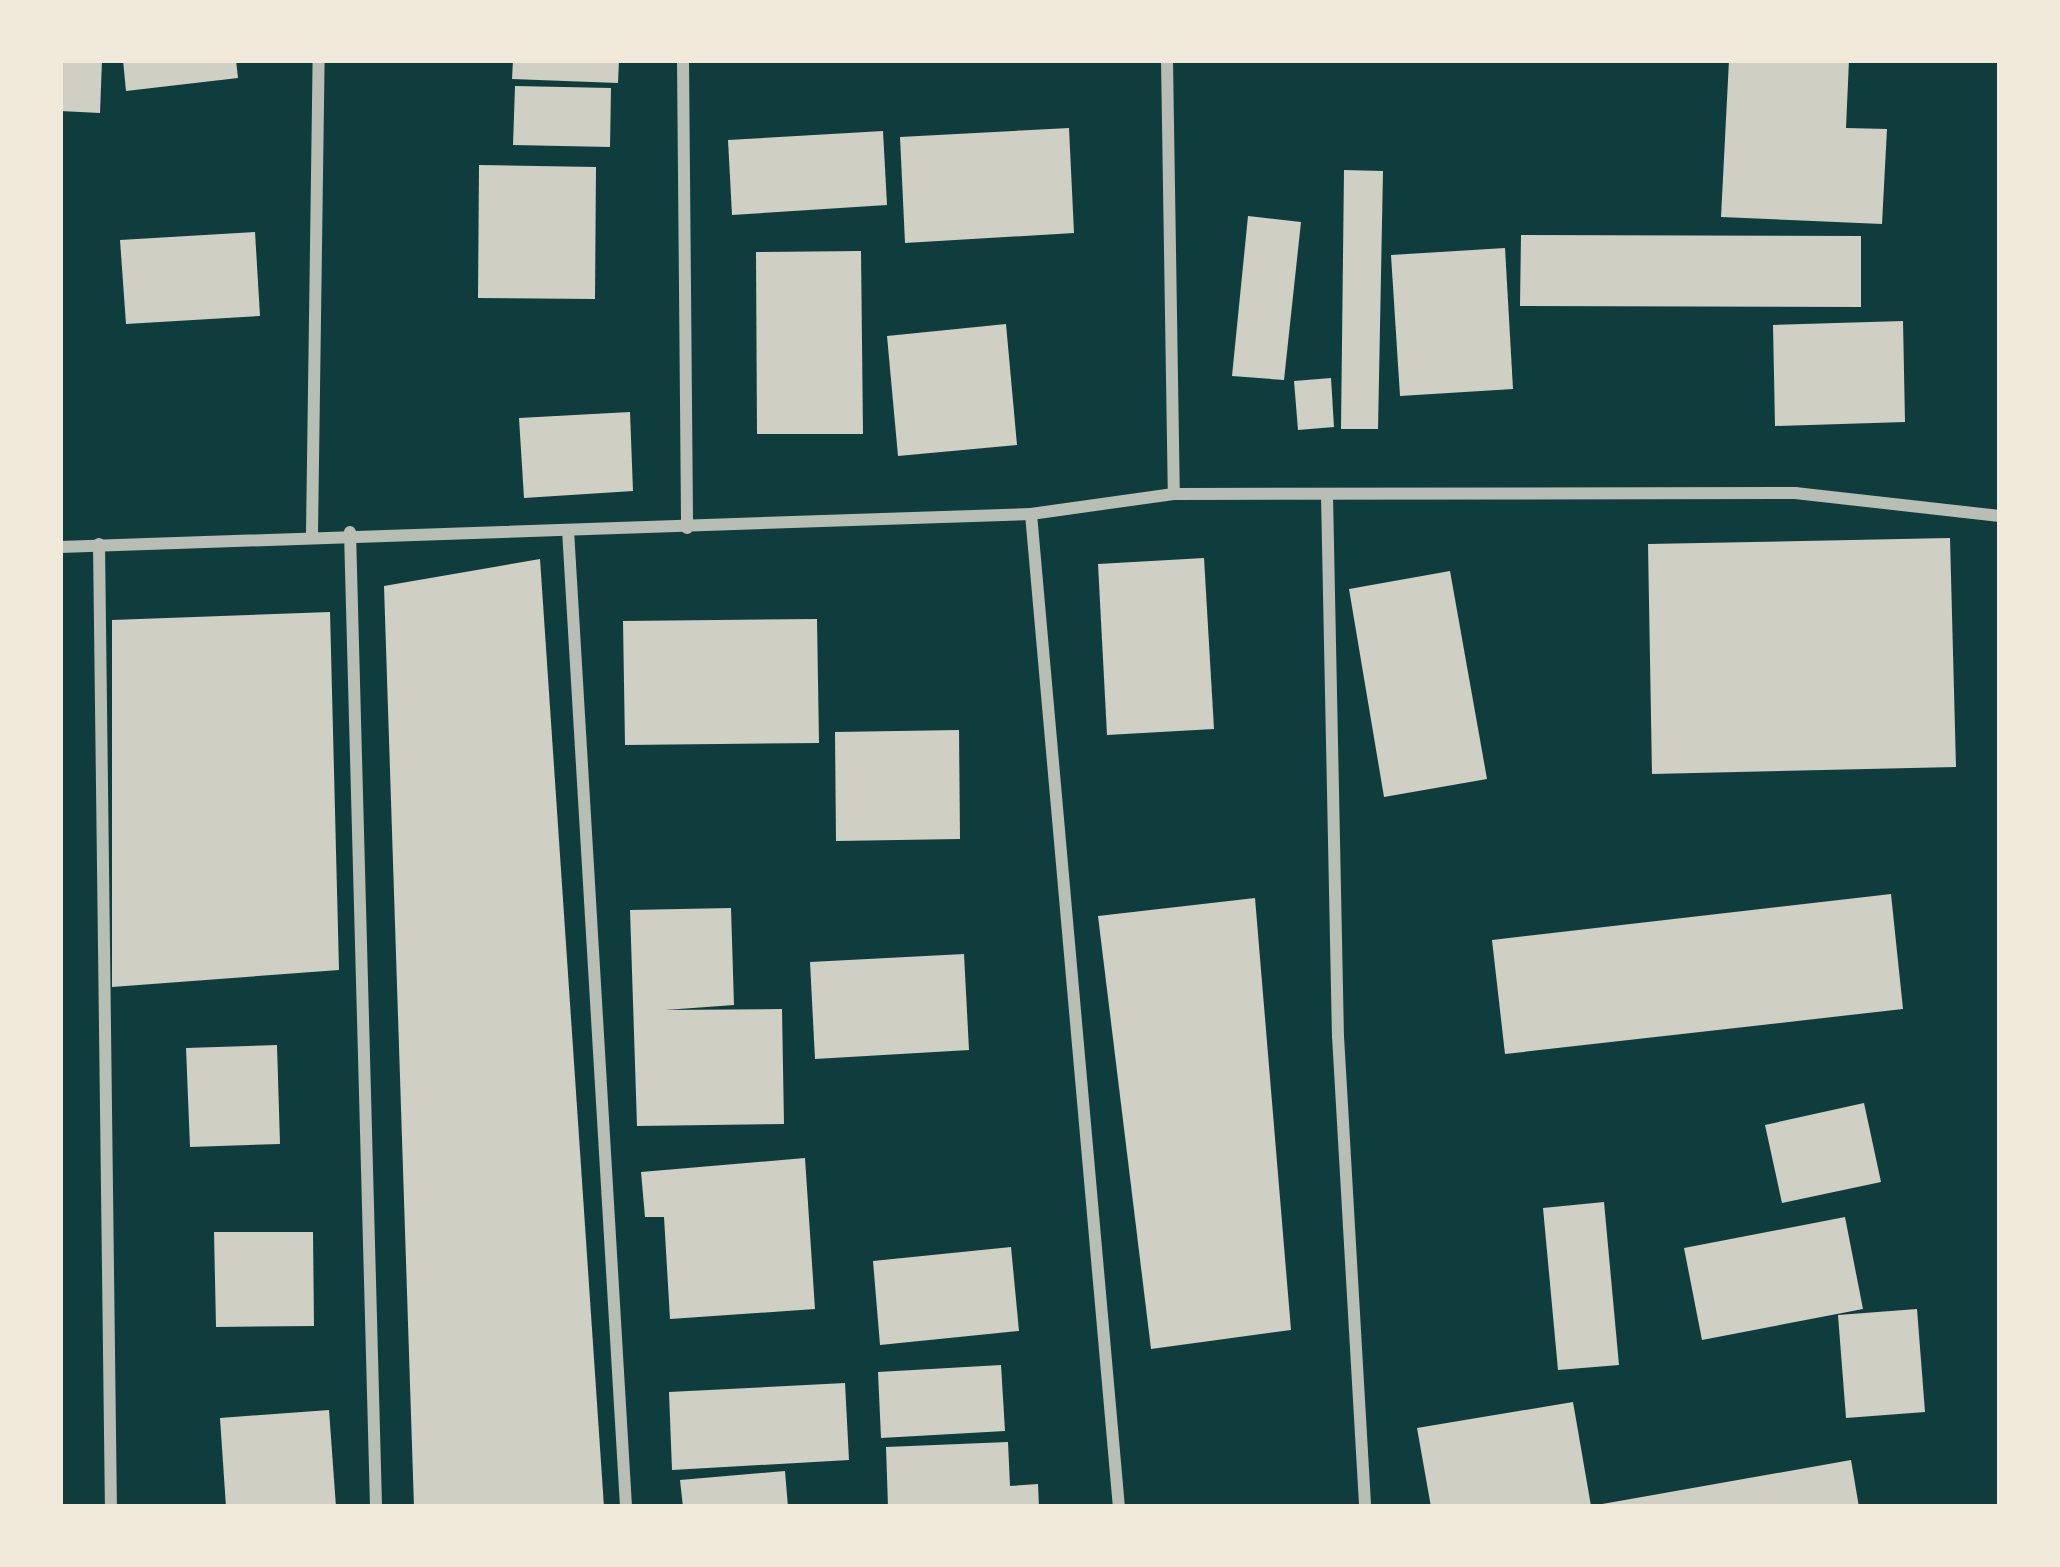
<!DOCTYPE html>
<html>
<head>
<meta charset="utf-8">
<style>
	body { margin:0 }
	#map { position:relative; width:2060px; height:1567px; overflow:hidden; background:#0f3d3e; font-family:Arial,sans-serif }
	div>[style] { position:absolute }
	.building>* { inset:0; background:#cfcfc3 }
	.minor>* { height:12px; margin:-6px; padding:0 6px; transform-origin:6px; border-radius:6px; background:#b8beb3 }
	span { translate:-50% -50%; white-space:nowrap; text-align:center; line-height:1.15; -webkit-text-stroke:12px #f1e9da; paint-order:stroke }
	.frame { position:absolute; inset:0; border:63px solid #f1e9da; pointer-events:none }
</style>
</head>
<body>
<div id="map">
	<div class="building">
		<i style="clip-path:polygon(60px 60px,102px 60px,100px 113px,60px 111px)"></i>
		<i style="clip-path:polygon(123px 60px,236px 60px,238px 78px,126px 91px)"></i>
		<i style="clip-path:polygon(513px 60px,619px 60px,618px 83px,512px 79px)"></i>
		<i style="clip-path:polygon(1729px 60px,1849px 60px,1846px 128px,1887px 129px,1882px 224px,1721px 217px)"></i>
		<i style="clip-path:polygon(515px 86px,611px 88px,610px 147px,513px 145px)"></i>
		<i style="clip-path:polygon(1069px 128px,1074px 233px,905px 243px,900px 137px)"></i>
		<i style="clip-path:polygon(883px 131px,887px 205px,732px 215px,728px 140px)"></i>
		<i style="clip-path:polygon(479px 165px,596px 167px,595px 299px,478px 298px)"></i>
		<i style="clip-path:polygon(1344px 170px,1383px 171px,1378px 429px,1341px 429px)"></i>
		<i style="clip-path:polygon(1248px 216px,1301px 222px,1284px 380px,1232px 376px)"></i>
		<i style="clip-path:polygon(255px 232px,260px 316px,126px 324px,120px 240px)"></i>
		<i style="clip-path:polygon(1521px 235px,1861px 236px,1861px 307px,1520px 306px)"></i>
		<i style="clip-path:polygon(1505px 248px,1513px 389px,1400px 396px,1391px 255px)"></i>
		<i style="clip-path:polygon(861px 251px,863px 434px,757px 434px,756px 252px)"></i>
		<i style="clip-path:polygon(1903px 321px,1905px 422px,1775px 426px,1773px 325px)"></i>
		<i style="clip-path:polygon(1006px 324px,1017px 445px,898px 456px,887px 336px)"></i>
		<i style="clip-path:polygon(1331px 378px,1334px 427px,1298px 430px,1294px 381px)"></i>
		<i style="clip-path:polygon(630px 412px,633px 491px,524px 498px,519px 418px)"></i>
		<i style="clip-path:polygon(1950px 538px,1956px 767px,1652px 774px,1648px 544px)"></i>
		<i style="clip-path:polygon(1204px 558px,1214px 729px,1107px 735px,1098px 564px)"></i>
		<i style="clip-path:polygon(540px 559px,604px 1507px,414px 1507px,384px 586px)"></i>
		<i style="clip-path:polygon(1450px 571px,1487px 779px,1384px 797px,1349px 589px)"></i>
		<i style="clip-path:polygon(330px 612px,339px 970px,112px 987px,112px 620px)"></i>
		<i style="clip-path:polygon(817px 619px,819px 743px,625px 745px,623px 621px)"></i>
		<i style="clip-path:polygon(959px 730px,960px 839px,836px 841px,835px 732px)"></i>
		<i style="clip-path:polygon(1891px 894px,1903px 1009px,1505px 1054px,1492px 940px)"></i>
		<i style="clip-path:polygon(1255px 898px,1291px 1330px,1151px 1349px,1098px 916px)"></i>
		<i style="clip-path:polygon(731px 908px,734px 1005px,665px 1010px,782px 1009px,784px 1124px,637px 1126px,630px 910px)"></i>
		<i style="clip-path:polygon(964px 954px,969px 1050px,815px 1059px,810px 962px)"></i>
		<i style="clip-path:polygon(277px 1045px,280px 1144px,190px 1147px,186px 1048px)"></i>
		<i style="clip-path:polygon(1864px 1103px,1881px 1182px,1782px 1203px,1765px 1125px)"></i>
		<i style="clip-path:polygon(805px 1158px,815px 1309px,670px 1319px,664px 1217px,645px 1217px,641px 1172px)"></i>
		<i style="clip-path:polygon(1604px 1202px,1619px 1365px,1558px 1370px,1543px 1208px)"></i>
		<i style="clip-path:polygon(1845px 1217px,1863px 1309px,1702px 1340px,1684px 1248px)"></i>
		<i style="clip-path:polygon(214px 1232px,313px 1232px,314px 1326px,216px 1327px)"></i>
		<i style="clip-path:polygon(1011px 1247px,1019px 1331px,880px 1345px,873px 1261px)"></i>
		<i style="clip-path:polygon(1917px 1309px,1925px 1412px,1846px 1418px,1838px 1315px)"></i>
		<i style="clip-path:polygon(1001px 1365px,1005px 1431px,881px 1438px,878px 1372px)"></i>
		<i style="clip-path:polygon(845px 1383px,849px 1460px,672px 1470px,669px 1392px)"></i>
		<i style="clip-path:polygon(1573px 1402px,1591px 1506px,1851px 1460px,1859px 1507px,1431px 1507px,1417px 1428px)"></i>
		<i style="clip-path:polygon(329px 1410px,336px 1507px,226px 1507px,220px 1418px)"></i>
		<i style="clip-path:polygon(1008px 1442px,1010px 1486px,1038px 1484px,1039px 1507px,888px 1507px,886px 1447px)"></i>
		<i style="clip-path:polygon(785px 1471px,788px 1507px,683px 1507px,680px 1480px)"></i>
	</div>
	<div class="minor">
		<i style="left:683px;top:60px;width:468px;rotate:89.5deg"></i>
		<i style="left:1167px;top:60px;width:434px;rotate:89.1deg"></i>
		<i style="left:1327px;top:495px;width:541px;rotate:88.84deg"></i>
		<i style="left:1338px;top:1036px;width:472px;rotate:86.7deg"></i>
		<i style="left:1031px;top:514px;width:997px;rotate:84.94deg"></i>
		<i style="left:568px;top:530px;width:979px;rotate:86.6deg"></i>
		<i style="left:350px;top:532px;width:975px;rotate:88.47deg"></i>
		<i style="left:312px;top:533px;width:473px;rotate:-89.2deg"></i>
		<i style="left:99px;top:544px;width:963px;rotate:89.29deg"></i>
		<i style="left:60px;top:547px;width:972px;rotate:-1.95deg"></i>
		<i style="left:1031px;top:514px;width:144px;rotate:-8deg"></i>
		<i style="left:1174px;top:494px;width:621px;rotate:-0.09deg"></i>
		<i style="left:1795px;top:493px;width:206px;rotate:6.4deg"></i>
	</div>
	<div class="frame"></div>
</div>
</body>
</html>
